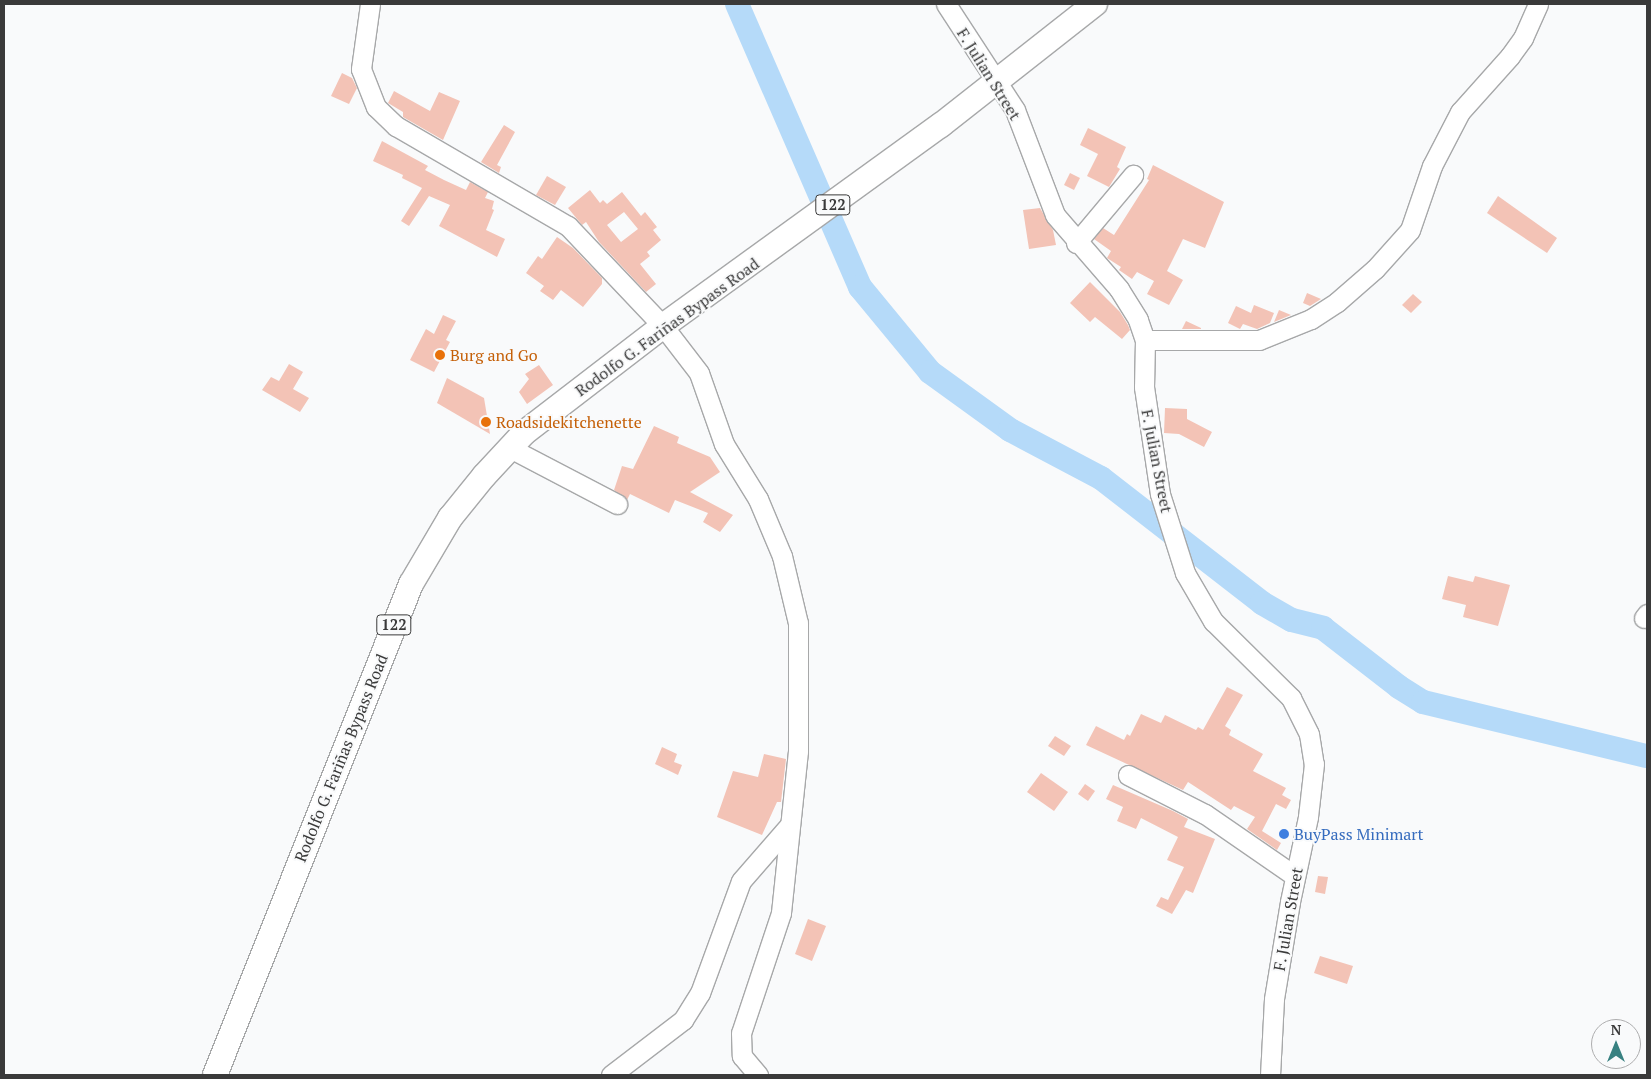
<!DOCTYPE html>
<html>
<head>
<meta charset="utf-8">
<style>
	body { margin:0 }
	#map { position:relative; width:1651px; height:1079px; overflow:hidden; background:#f9fafb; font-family:"PT Serif",serif }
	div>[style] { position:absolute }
	.river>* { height:24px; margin:-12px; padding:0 12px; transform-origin:12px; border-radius:12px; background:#b5daf9 }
	.building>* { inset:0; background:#f3c3b6 }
	.roads { filter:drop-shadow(1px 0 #a7a8a9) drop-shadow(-1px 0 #a7a8a9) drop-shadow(0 1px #a7a8a9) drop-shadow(0 -1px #a7a8a9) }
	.minor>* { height:19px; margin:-9.5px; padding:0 9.5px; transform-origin:9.5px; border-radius:9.5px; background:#fff }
	.major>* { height:24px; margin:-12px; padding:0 12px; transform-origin:12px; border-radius:12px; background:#fff }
	.dots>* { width:14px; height:14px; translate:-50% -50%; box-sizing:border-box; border:2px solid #f9fafb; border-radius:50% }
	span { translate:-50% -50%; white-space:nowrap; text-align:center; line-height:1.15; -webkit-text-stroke:4px #f9fafb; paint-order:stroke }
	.shield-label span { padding:1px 4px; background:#f9fafb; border:1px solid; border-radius:4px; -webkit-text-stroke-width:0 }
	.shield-label { font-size:15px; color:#3a3a3a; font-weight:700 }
	.street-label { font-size:16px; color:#3a3a3a }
	.food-label { font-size:16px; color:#c56008 }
	.left { translate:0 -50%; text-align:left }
	.shop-label { font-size:16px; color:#366cbe }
	.frame { position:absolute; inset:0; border:5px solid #3a3a3a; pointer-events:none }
	.north { position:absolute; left:1591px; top:1019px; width:50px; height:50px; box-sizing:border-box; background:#f9fafb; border:1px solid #adadae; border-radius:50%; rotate:0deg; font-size:14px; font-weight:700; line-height:20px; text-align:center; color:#3a3a3a }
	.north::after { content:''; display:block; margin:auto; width:18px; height:22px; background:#388181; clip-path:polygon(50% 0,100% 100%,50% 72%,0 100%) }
</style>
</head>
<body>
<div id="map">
	<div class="river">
		<i style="left:737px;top:4px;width:309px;rotate:66.5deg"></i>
		<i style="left:860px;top:287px;width:110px;rotate:50.5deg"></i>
		<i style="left:930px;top:372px;width:99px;rotate:35.9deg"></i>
		<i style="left:1010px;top:430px;width:103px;rotate:27.8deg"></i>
		<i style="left:1101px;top:478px;width:204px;rotate:37.8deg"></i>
		<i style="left:1262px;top:603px;width:34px;rotate:30deg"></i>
		<i style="left:1292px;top:620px;width:32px;rotate:14deg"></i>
		<i style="left:1323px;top:628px;width:96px;rotate:37.8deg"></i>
		<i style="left:1399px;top:687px;width:28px;rotate:32deg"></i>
		<i style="left:1423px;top:702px;width:230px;rotate:13.6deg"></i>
	</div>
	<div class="building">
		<i style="clip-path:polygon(342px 73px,352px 78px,357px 88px,349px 104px,331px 96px)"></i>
		<i style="clip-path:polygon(394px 91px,430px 111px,439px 92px,460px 101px,443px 140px,403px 117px,403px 112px,388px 103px)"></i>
		<i style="clip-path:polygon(504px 125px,515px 132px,497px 165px,501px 167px,499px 173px,481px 162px)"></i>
		<i style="clip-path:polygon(1088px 128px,1126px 147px,1117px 167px,1120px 169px,1109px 187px,1087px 176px,1098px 154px,1080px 145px)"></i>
		<i style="clip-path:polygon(382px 141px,428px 166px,425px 170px,444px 180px,466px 190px,470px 182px,488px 192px,485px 198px,494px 201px,492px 209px,494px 210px,486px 230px,505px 239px,497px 257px,439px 226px,450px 205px,429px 196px,409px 226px,401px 221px,422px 188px,402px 178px,403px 175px,373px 161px)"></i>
		<i style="clip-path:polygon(1153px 165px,1224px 202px,1205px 248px,1183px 239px,1167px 271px,1183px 280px,1169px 305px,1147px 294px,1154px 281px,1137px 272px,1132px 279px,1119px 270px,1121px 267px,1107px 258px,1111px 251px,1094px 239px,1103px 228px,1114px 235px,1149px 180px,1147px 179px)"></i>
		<i style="clip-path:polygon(1070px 173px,1080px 178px,1074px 190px,1064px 185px)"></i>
		<i style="clip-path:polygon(547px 176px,566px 187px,555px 205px,536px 195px)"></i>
		<i style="clip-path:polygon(evenodd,590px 190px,600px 203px,603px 200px,607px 204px,622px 192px,641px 216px,645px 212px,657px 227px,653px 230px,661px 240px,647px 252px,650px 256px,640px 264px,656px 284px,646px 292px,599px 242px,586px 222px,582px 225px,568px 208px,590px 190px,624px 212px,638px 229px,621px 242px,607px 225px,624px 212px)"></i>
		<i style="clip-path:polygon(1498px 196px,1557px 238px,1547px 253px,1487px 213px)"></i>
		<i style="clip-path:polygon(1040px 208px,1053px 230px,1056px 245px,1029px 249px,1023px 210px)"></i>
		<i style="clip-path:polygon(557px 237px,573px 248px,602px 278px,602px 284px,583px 307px,561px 290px,553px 300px,540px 291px,544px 286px,526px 273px,538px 256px,542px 259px)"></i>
		<i style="clip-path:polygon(1090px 282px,1120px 312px,1128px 325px,1130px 330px,1122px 339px,1095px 317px,1090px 322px,1070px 303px)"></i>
		<i style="clip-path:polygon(1307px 293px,1321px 299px,1310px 306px,1303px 303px)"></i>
		<i style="clip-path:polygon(1413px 294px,1422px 302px,1411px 313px,1402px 305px)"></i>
		<i style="clip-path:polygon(1254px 305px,1274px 313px,1270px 323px,1257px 329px,1243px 324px,1240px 329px,1228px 323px,1236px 306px,1251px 313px)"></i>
		<i style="clip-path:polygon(1279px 310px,1291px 315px,1274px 322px)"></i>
		<i style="clip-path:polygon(443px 315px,456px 321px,446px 340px,450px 342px,434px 372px,410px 360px,426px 329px,434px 334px)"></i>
		<i style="clip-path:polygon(1186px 321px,1201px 328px,1201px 329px,1182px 329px)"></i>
		<i style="clip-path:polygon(289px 364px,303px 372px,293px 389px,309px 398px,300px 412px,262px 390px,271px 377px,279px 381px)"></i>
		<i style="clip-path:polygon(539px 365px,553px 385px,527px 404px,519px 392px,529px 379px,525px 374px)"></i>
		<i style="clip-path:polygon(447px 378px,484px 398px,490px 434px,437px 403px)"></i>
		<i style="clip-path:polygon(1165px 408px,1187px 409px,1187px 419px,1212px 432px,1204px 447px,1179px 434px,1164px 433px)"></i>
		<i style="clip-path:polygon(654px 426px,679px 437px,677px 443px,710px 457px,720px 472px,690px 492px,733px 515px,720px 532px,703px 522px,708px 513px,675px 500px,669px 513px,630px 494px,627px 500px,614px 490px,622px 466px,633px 469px)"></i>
		<i style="clip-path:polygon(1448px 576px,1473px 582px,1475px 576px,1510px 585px,1498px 626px,1463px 617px,1466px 605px,1442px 599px)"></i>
		<i style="clip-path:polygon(1227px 687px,1243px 695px,1225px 726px,1231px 730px,1229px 735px,1263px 754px,1253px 771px,1286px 788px,1282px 795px,1291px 800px,1286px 809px,1276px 804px,1262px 831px,1281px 843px,1277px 850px,1247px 829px,1255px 817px,1234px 806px,1231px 810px,1188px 782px,1183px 790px,1086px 745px,1096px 726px,1124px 740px,1127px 734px,1130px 736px,1141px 714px,1161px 723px,1165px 715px,1196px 730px,1198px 727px,1203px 730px)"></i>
		<i style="clip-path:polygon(1055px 736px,1071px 746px,1064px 756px,1048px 746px)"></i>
		<i style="clip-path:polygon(662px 747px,677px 754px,674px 762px,682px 765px,678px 775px,655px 764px)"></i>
		<i style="clip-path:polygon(764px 754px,786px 759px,781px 802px,777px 802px,762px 835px,717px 817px,733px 771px,758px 777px)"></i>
		<i style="clip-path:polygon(1041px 773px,1068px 792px,1054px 811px,1027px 792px)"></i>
		<i style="clip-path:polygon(1085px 784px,1095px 791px,1088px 801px,1078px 794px)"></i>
		<i style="clip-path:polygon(1113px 785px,1173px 811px,1188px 819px,1184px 827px,1215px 839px,1193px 893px,1186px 890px,1172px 914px,1156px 906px,1161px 897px,1168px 900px,1184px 867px,1167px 860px,1178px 837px,1141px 818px,1136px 829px,1117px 821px,1123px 807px,1106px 799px)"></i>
		<i style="clip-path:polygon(1318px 876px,1328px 877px,1325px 894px,1315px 892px)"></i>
		<i style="clip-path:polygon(808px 919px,826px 926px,812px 961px,795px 954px)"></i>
		<i style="clip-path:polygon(1320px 956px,1353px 966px,1347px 984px,1314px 973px)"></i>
	</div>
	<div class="roads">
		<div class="minor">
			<i style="left:370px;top:4px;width:66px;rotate:97.9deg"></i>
			<i style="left:361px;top:69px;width:41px;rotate:68.5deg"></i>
			<i style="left:376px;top:107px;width:28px;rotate:44deg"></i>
			<i style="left:396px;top:126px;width:199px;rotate:30.2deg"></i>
			<i style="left:568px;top:226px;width:138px;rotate:46.5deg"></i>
			<i style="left:663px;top:326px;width:59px;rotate:52.5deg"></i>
			<i style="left:699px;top:373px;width:75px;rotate:70.6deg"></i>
			<i style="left:724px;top:444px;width:65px;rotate:58.3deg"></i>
			<i style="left:758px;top:499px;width:62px;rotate:67.2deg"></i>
			<i style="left:782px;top:556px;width:69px;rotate:76.6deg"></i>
			<i style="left:798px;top:623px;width:128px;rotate:90deg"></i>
			<i style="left:798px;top:751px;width:163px;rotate:96deg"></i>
			<i style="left:781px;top:913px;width:126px;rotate:108.4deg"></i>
			<i style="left:741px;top:1033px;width:23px;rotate:88deg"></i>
			<i style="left:742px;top:1056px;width:25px;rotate:50deg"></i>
			<i style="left:946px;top:4px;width:126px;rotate:56.9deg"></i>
			<i style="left:1015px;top:110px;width:112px;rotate:69.1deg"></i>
			<i style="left:1055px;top:215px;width:98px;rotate:49.1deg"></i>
			<i style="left:1119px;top:289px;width:36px;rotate:58deg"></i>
			<i style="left:1138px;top:320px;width:21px;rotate:71deg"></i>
			<i style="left:1145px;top:340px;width:47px;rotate:91.2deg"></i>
			<i style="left:1144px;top:387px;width:108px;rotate:81.5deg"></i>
			<i style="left:1160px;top:494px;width:83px;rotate:72.4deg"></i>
			<i style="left:1185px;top:573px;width:56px;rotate:59.7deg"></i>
			<i style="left:1213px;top:621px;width:110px;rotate:44.6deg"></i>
			<i style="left:1291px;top:698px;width:40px;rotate:63.4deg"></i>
			<i style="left:1309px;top:734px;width:30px;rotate:81deg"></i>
			<i style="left:1314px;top:764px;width:53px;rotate:96.5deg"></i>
			<i style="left:1308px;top:817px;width:87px;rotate:102deg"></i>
			<i style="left:1290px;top:902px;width:98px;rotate:99.4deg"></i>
			<i style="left:1274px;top:999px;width:76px;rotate:93deg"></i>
			<i style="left:1076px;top:243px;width:89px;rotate:-50deg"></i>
			<i style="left:1145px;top:340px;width:114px"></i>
			<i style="left:1259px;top:340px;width:56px;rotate:-22deg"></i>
			<i style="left:1311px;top:319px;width:31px;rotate:-33deg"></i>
			<i style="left:1337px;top:302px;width:50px;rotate:-41deg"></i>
			<i style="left:1375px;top:269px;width:52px;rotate:-48.1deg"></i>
			<i style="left:1410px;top:230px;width:68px;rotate:-71deg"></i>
			<i style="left:1432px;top:166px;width:61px;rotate:-62.6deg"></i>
			<i style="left:1460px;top:112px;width:75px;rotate:-48.2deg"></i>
			<i style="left:1510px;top:56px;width:22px;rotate:-54deg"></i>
			<i style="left:1523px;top:38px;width:37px;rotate:-66deg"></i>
			<i style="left:510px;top:448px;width:121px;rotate:27.6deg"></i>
			<i style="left:1644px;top:618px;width:5px;rotate:-53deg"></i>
			<i style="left:1128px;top:775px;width:86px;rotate:26.9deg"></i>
			<i style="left:1205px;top:814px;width:109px;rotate:34.6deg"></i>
			<i style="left:611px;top:1075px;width:91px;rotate:-37.4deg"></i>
			<i style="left:683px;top:1020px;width:32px;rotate:-58deg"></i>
			<i style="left:700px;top:993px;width:119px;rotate:-69.9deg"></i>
			<i style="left:741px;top:881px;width:72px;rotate:-49deg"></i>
		</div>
		<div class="major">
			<i style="left:215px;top:1075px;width:529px;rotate:-68.24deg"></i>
			<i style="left:411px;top:584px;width:77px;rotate:-59.4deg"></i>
			<i style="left:450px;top:518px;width:54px;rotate:-51deg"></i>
			<i style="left:484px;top:476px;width:59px;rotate:-47.1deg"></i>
			<i style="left:524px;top:433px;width:175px;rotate:-37.6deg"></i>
			<i style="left:663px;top:326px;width:343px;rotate:-35.9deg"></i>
			<i style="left:941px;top:125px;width:196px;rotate:-38.2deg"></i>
		</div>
	</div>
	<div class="dots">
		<i style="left:440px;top:355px;background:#e8710a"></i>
		<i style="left:486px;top:422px;background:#e8710a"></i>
		<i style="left:1284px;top:834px;background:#3f7fe0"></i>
	</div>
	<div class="shield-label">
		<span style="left:833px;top:205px">122</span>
		<span style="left:394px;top:625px">122</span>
	</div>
	<div class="street-label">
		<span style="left:989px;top:74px;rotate:58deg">F. Julian Street</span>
		<span style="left:667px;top:327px;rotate:-36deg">Rodolfo G. Fariñas Bypass Road</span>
		<span style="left:1157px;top:461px;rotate:79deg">F. Julian Street</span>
		<span style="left:341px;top:758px;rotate:-68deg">Rodolfo G. Fariñas Bypass Road</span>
		<span style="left:1288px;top:919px;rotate:-80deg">F. Julian Street</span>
	</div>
	<div class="food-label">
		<span class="left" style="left:450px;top:355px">Burg and Go</span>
		<span class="left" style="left:496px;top:422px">Roadsidekitchenette</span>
	</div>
	<div class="shop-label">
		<span class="left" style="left:1294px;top:834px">BuyPass Minimart</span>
	</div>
	<div class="frame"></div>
	<div class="north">N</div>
</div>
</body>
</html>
